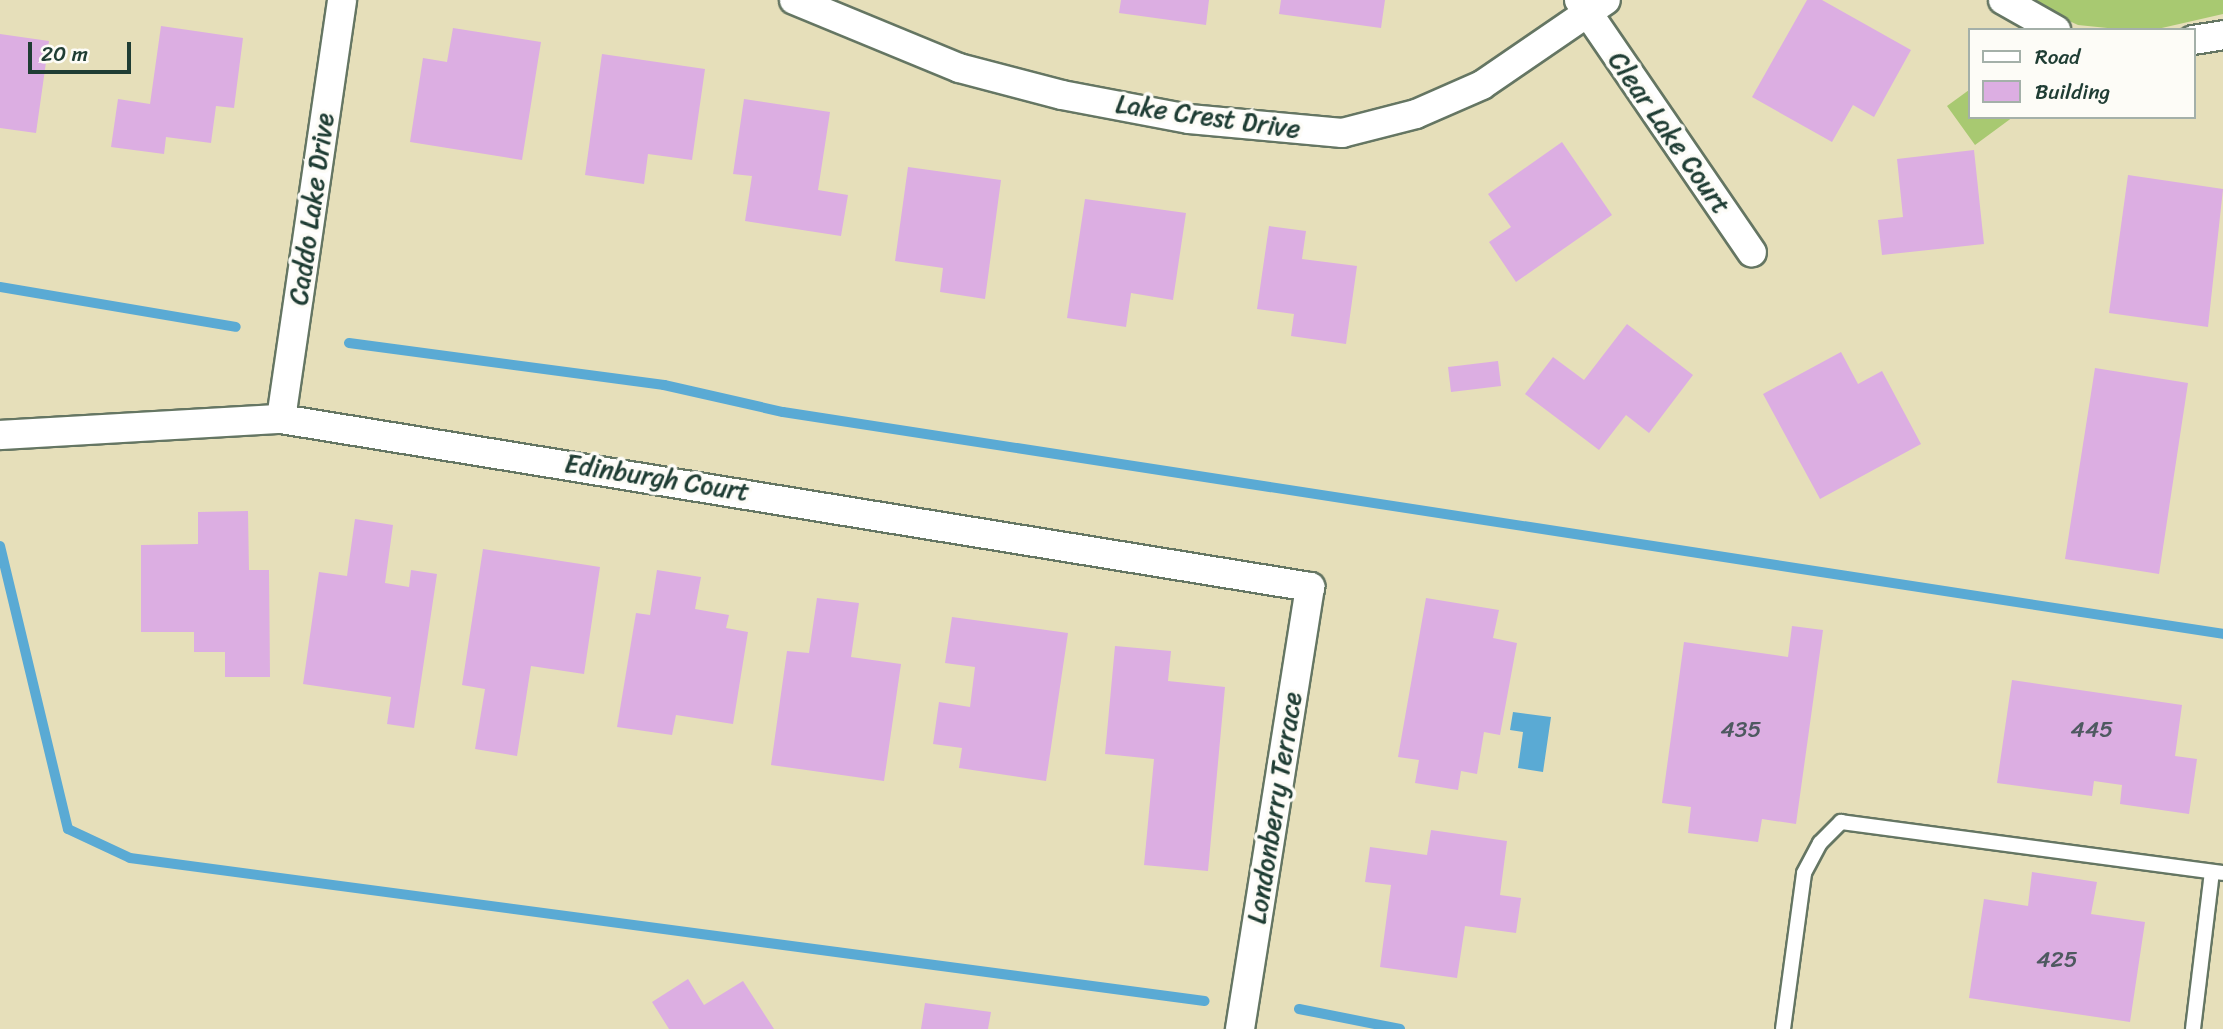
<!DOCTYPE html>
<html>
<head>
<meta charset="utf-8">
<style>
	body { margin:0 }
	#map { position:relative; width:2223px; height:1029px; overflow:hidden; background:#e6dfba; font-family:Sriracha,sans-serif }
	div>[style] { position:absolute }
	.green>* { inset:0; background:#a8c971 }
	.water>* { inset:0; background:#5aaad4 }
	.stream>* { height:10px; margin:-5px; padding:0 5px; transform-origin:5px; border-radius:5px; background:#5aaad4 }
	.building>* { inset:0; background:#dcaee2 }
	.roads { filter:drop-shadow(2px 0 #657663) drop-shadow(-2px 0 #657663) drop-shadow(0 2px #657663) drop-shadow(0 -2px #657663) }
	.service>* { height:14px; margin:-7px; padding:0 7px; transform-origin:7px; border-radius:7px; background:#fff }
	.minor>* { height:28px; margin:-14px; padding:0 14px; transform-origin:14px; border-radius:14px; background:#fff }
	span { translate:-50% -50%; white-space:nowrap; text-align:center; line-height:1.15; -webkit-text-stroke:7px #fdfcf7; paint-order:stroke }
	.number-label { font-size:23px; color:#4e5960 }
	.number-label span { -webkit-text-stroke-width:0 }
	.street-label { font-size:26px; color:#1f3d34 }
	.legend { position:absolute; left:1968px; top:28px; width:228px; height:91px; box-sizing:border-box; background:#fdfcf7; border:2px solid #a4b0a9; margin:0; padding:9px 12px; list-style:none; font-size:21px; color:#1f3d34 }
	.legend li { display:flex; align-items:center; gap:14px; height:35px }
	.legend b { width:35px; border:2px solid #a4b0a9 }
	.scale { position:absolute; left:28px; top:42px; width:103px; height:32px; box-sizing:border-box; border:4px solid #1f3d34; border-top:0; padding-left:9px; font-size:21px; line-height:24px; white-space:nowrap; color:#1f3d34; -webkit-text-stroke:5px #fdfcf7; paint-order:stroke }
</style>
</head>
<body>
<div id="map">
	<div class="green">
		<i style="clip-path:polygon(2023px 0,2223px 0,2223px 14px,2153px 30px,2127px 30px,2078px 25px)"></i>
		<i style="clip-path:polygon(1969px 90px,1969px 117px,2013px 117px,1975px 145px,1947px 106px)"></i>
	</div>
	<div class="water">
		<i style="clip-path:polygon(1513px 712px,1551px 717px,1543px 772px,1518px 768px,1523px 732px,1510px 730px)"></i>
	</div>
	<div class="stream">
		<i style="left:0;top:287px;width:239px;rotate:9.6deg"></i>
		<i style="left:349px;top:343px;width:318px;rotate:7.6deg"></i>
		<i style="left:664px;top:385px;width:122px;rotate:12.8deg"></i>
		<i style="left:783px;top:412px;width:1457px;rotate:8.76deg"></i>
		<i style="left:0;top:546px;width:291px;rotate:76.5deg"></i>
		<i style="left:68px;top:829px;width:68px;rotate:25.1deg"></i>
		<i style="left:130px;top:858px;width:1084px;rotate:7.58deg"></i>
		<i style="left:1299px;top:1009px;width:103px;rotate:11.2deg"></i>
	</div>
	<div class="building">
		<i style="clip-path:polygon(1121px 0,1209px 0,1206px 25px,1119px 13px)"></i>
		<i style="clip-path:polygon(1281px 0,1385px 0,1381px 28px,1279px 14px)"></i>
		<i style="clip-path:polygon(1807px 0,1822px 0,1911px 50px,1874px 117px,1853px 105px,1832px 142px,1752px 97px)"></i>
		<i style="clip-path:polygon(161px 26px,243px 38px,234px 108px,216px 106px,211px 143px,166px 137px,164px 154px,111px 147px,118px 99px,150px 104px)"></i>
		<i style="clip-path:polygon(453px 28px,541px 42px,522px 160px,410px 142px,423px 58px,447px 62px)"></i>
		<i style="clip-path:polygon(0 34px,49px 41px,36px 133px,0 128px)"></i>
		<i style="clip-path:polygon(602px 54px,705px 69px,692px 160px,648px 154px,644px 184px,585px 175px)"></i>
		<i style="clip-path:polygon(744px 99px,830px 112px,818px 190px,848px 195px,841px 236px,745px 221px,752px 176px,733px 174px)"></i>
		<i style="clip-path:polygon(1562px 142px,1612px 215px,1516px 282px,1489px 242px,1511px 227px,1488px 194px)"></i>
		<i style="clip-path:polygon(1974px 150px,1984px 244px,1882px 255px,1878px 220px,1903px 217px,1897px 159px)"></i>
		<i style="clip-path:polygon(908px 167px,1001px 180px,985px 299px,940px 292px,943px 268px,895px 261px)"></i>
		<i style="clip-path:polygon(2128px 175px,2223px 189px,2208px 327px,2109px 313px)"></i>
		<i style="clip-path:polygon(1085px 199px,1186px 213px,1173px 300px,1131px 293px,1126px 327px,1067px 318px)"></i>
		<i style="clip-path:polygon(1269px 226px,1306px 231px,1302px 259px,1357px 266px,1346px 344px,1291px 336px,1294px 314px,1257px 309px)"></i>
		<i style="clip-path:polygon(1627px 324px,1693px 375px,1649px 433px,1626px 415px,1599px 450px,1525px 394px,1553px 357px,1584px 380px)"></i>
		<i style="clip-path:polygon(1841px 352px,1858px 384px,1882px 371px,1921px 444px,1820px 499px,1763px 394px)"></i>
		<i style="clip-path:polygon(1498px 361px,1501px 386px,1451px 392px,1448px 367px)"></i>
		<i style="clip-path:polygon(2095px 368px,2188px 383px,2159px 574px,2065px 559px)"></i>
		<i style="clip-path:polygon(248px 511px,249px 570px,269px 570px,270px 677px,225px 677px,225px 652px,194px 652px,194px 632px,141px 632px,141px 545px,198px 544px,198px 512px)"></i>
		<i style="clip-path:polygon(355px 519px,393px 525px,385px 583px,409px 587px,411px 570px,437px 574px,414px 728px,387px 724px,391px 697px,303px 684px,319px 572px,347px 576px)"></i>
		<i style="clip-path:polygon(483px 549px,600px 567px,584px 674px,531px 666px,517px 756px,475px 749px,485px 689px,462px 685px)"></i>
		<i style="clip-path:polygon(657px 570px,701px 577px,695px 609px,729px 615px,726px 628px,748px 632px,733px 724px,676px 715px,672px 735px,617px 727px,636px 613px,650px 615px)"></i>
		<i style="clip-path:polygon(817px 598px,859px 603px,851px 657px,901px 664px,884px 781px,771px 765px,787px 651px,809px 653px)"></i>
		<i style="clip-path:polygon(1426px 598px,1499px 610px,1493px 638px,1517px 643px,1500px 735px,1484px 732px,1477px 774px,1461px 771px,1458px 790px,1415px 783px,1419px 760px,1398px 757px)"></i>
		<i style="clip-path:polygon(952px 617px,1068px 633px,1046px 781px,959px 768px,962px 748px,933px 744px,939px 702px,970px 707px,975px 667px,945px 663px)"></i>
		<i style="clip-path:polygon(1792px 626px,1823px 630px,1796px 824px,1762px 819px,1758px 842px,1688px 833px,1691px 807px,1662px 803px,1684px 642px,1788px 657px)"></i>
		<i style="clip-path:polygon(1115px 646px,1171px 651px,1168px 681px,1225px 687px,1208px 871px,1144px 865px,1154px 759px,1105px 754px)"></i>
		<i style="clip-path:polygon(2012px 680px,2182px 705px,2175px 756px,2197px 759px,2189px 814px,2120px 804px,2122px 785px,2094px 781px,2092px 796px,1997px 783px)"></i>
		<i style="clip-path:polygon(1431px 830px,1507px 841px,1500px 895px,1521px 898px,1516px 933px,1465px 926px,1457px 978px,1380px 967px,1391px 885px,1365px 882px,1370px 847px,1427px 855px)"></i>
		<i style="clip-path:polygon(2032px 872px,2097px 882px,2091px 914px,2145px 922px,2130px 1022px,1969px 998px,1984px 899px,2028px 906px)"></i>
		<i style="clip-path:polygon(688px 979px,704px 1005px,743px 981px,774px 1029px,669px 1029px,652px 1002px)"></i>
		<i style="clip-path:polygon(925px 1003px,991px 1012px,988px 1029px,921px 1029px)"></i>
	</div>
	<div class="roads">
		<div class="service">
			<i style="left:1783px;top:1029px;width:157px;rotate:-82.3deg"></i>
			<i style="left:1804px;top:873px;width:34px;rotate:-62deg"></i>
			<i style="left:1820px;top:843px;width:30px;rotate:-45deg"></i>
			<i style="left:1841px;top:822px;width:385px;rotate:7.6deg"></i>
			<i style="left:2193px;top:1029px;width:158px;rotate:-83.1deg"></i>
		</div>
		<div class="minor">
			<i style="left:794px;top:0;width:178px;rotate:22.4deg"></i>
			<i style="left:959px;top:68px;width:106px;rotate:14.7deg"></i>
			<i style="left:1062px;top:95px;width:129px;rotate:10.7deg"></i>
			<i style="left:1189px;top:119px;width:154px;rotate:5.2deg"></i>
			<i style="left:1342px;top:133px;width:76px;rotate:-14.4deg"></i>
			<i style="left:1416px;top:114px;width:72px;rotate:-23.7deg"></i>
			<i style="left:1482px;top:85px;width:150px;rotate:-34.4deg"></i>
			<i style="left:1579px;top:0;width:306px;rotate:55.6deg"></i>
			<i style="left:2003px;top:0;width:61px;rotate:29.5deg"></i>
			<i style="left:2193px;top:40px;width:30px;rotate:-9deg"></i>
			<i style="left:281px;top:419px;width:423px;rotate:-81.7deg"></i>
			<i style="left:0;top:435px;width:281px;rotate:-3.3deg"></i>
			<i style="left:281px;top:419px;width:1043px;rotate:9.27deg"></i>
			<i style="left:1310px;top:587px;width:448px;rotate:99deg"></i>
		</div>
	</div>
	<div class="number-label">
		<span style="left:1741px;top:730px">435</span>
		<span style="left:2092px;top:730px">445</span>
		<span style="left:2057px;top:960px">425</span>
	</div>
	<div class="street-label">
		<span style="left:1208px;top:117px;rotate:8deg">Lake Crest Drive</span>
		<span style="left:1669px;top:133px;rotate:55deg">Clear Lake Court</span>
		<span style="left:312px;top:209px;rotate:-82deg">Caddo Lake Drive</span>
		<span style="left:657px;top:478px;rotate:9deg">Edinburgh Court</span>
		<span style="left:1275px;top:808px;rotate:-81deg">Londonberry Terrace</span>
	</div>
	<ul class="legend">
	<li><b style="height:9px;background:#fff"></b>Road</li>
	<li><b style="height:19px;background:#dcaee2"></b>Building</li>
	</ul>
	<div class="scale">20 m</div>
</div>
</body>
</html>
